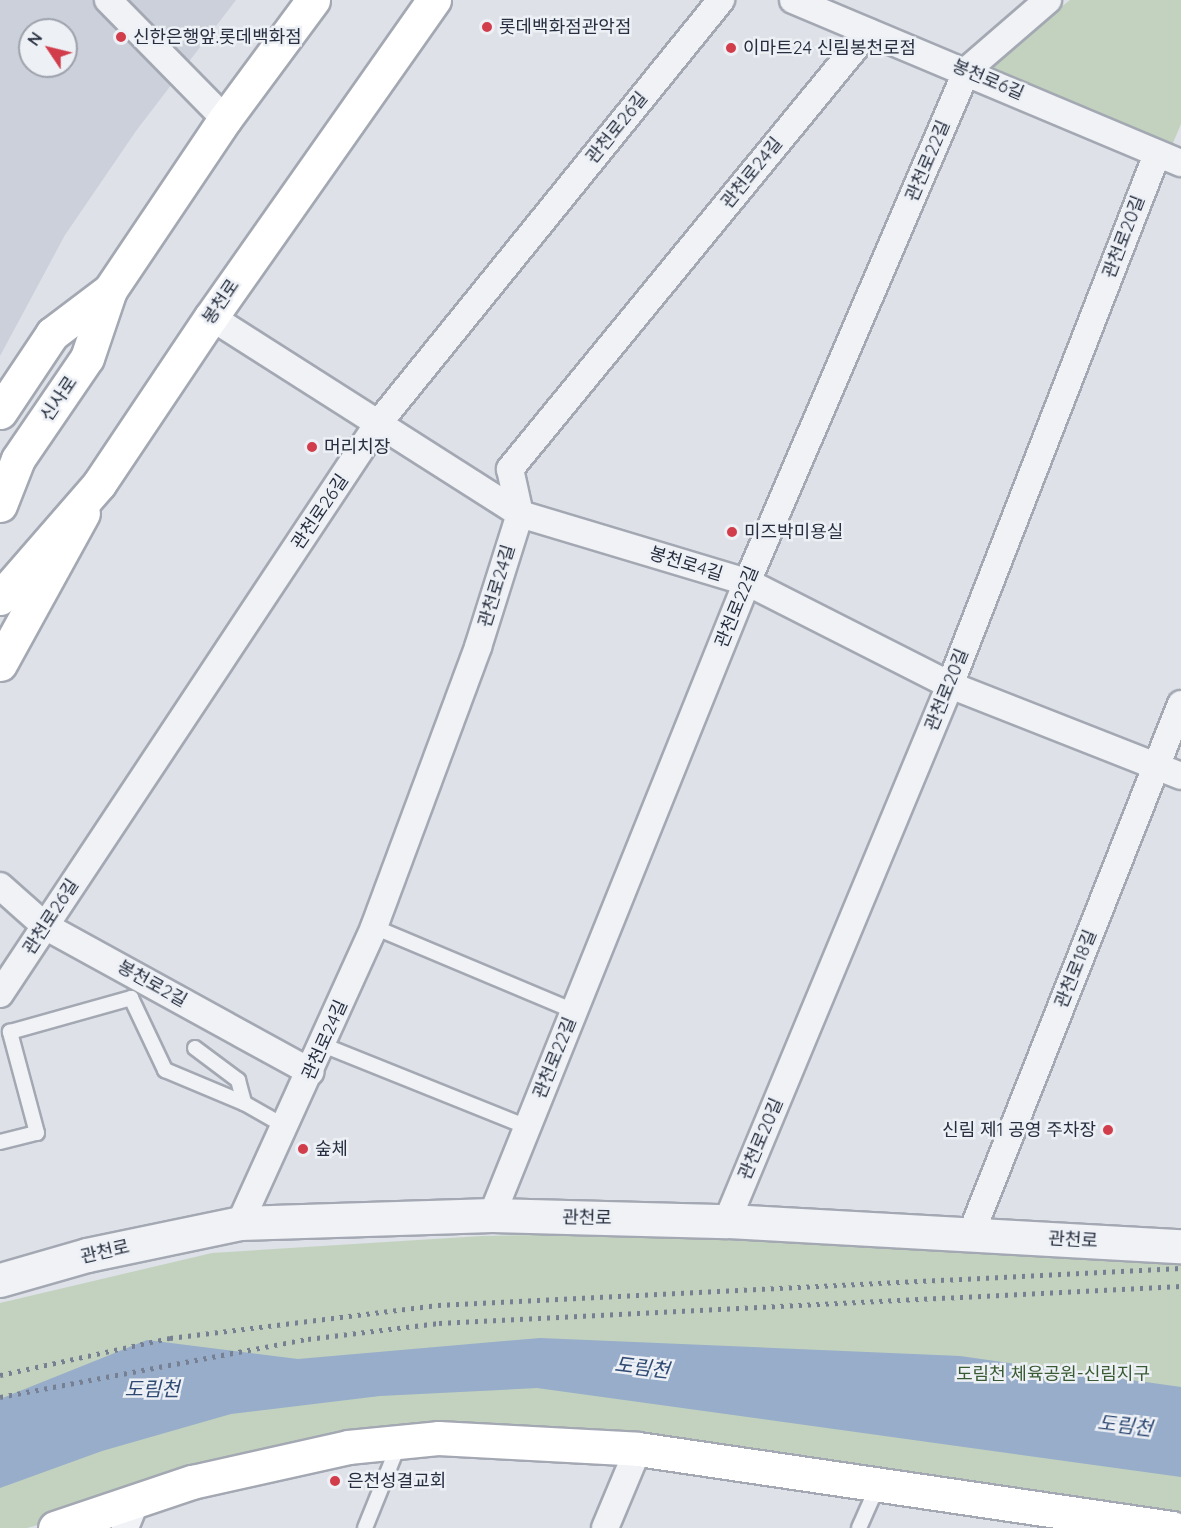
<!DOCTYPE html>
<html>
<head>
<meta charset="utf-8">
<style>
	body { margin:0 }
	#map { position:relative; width:1181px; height:1528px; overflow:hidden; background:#dee1e8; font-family:Quicksand,"Noto Sans KR",sans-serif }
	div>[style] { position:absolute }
	.built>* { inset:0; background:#cbd0da }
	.green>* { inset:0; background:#c2d2be }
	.water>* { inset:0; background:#97adca }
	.roads { filter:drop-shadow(2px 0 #a3a8b2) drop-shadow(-2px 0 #a3a8b2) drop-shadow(0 2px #a3a8b2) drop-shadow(0 -2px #a3a8b2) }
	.service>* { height:14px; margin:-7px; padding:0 7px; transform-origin:7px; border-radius:7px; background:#f0f2f6 }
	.minor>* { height:26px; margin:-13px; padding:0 13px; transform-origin:13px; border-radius:13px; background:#f0f2f6 }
	.tertiary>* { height:33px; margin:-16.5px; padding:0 16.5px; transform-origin:16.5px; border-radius:16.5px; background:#f0f2f6 }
	.secondary>* { height:33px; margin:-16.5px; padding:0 16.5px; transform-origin:16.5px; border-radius:16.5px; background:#fff }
	.primary>* { height:33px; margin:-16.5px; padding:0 16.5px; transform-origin:16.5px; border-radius:16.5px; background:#fff }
	.rail>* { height:4.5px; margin-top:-2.25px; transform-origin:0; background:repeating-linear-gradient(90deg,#768092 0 3px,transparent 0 9px) }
	.dots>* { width:16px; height:16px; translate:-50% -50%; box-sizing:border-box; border:3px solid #edf0f5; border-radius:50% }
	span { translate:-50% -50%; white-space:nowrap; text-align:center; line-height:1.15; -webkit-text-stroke:5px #edf0f5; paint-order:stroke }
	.poi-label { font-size:18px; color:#262e3f }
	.left { translate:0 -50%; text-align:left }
	.right { translate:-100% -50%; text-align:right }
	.street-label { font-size:18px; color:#262e3f }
	.park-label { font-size:18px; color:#395b33 }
	.water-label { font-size:20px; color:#2f4b74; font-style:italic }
	.north { position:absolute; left:18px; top:18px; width:60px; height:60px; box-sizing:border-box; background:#edf0f5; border:2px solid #9da2ac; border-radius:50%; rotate:305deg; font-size:16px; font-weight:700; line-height:24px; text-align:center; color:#262e3f }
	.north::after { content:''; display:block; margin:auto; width:21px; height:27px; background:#d23d4c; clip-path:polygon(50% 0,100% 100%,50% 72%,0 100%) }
</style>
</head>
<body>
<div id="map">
	<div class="built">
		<i style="clip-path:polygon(evenodd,0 0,236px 0,136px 131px,65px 235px,0 356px,0 0,30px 30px,66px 30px,66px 66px,30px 66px,30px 30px)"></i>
	</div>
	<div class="green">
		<i style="clip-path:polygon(1070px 0,1181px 0,1181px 124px,1170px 150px,983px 71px)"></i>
		<i style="clip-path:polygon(716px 1231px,1181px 1255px,1181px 1517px,934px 1481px,323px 1444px,27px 1528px,0 1528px,0 1303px,212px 1253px,482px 1236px)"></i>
	</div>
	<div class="water">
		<i style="clip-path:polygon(540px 1338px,960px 1356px,1181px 1387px,1181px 1477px,537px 1388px,380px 1396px,231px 1414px,102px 1451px,0 1488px,0 1399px,147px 1340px,298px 1359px)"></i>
	</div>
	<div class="roads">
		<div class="service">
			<i style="left:374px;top:927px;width:217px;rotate:22.8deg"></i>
			<i style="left:323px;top:1045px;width:220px;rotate:21.9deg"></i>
			<i style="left:195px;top:1048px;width:54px;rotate:36.7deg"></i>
			<i style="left:238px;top:1080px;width:24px;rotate:75deg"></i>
			<i style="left:0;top:1142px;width:38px;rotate:-14deg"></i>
			<i style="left:37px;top:1133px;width:105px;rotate:-105deg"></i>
			<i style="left:10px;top:1032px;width:126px;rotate:-15.7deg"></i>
			<i style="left:131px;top:998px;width:80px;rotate:64.7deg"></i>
			<i style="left:165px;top:1070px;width:86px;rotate:22.7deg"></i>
			<i style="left:244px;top:1103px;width:48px;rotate:29.7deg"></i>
			<i style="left:365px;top:1528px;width:91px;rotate:-68deg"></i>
			<i style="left:859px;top:1528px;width:47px;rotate:-66.2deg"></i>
		</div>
		<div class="minor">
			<i style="left:108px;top:0;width:167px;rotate:45.5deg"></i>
			<i style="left:793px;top:0;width:421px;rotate:22.8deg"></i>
			<i style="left:211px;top:317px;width:366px;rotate:32.5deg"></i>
			<i style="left:520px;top:514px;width:237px;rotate:16.7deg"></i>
			<i style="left:747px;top:582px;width:228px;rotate:26.9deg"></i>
			<i style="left:950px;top:685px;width:248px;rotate:21.5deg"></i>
			<i style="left:0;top:886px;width:60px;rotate:41.6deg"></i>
			<i style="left:45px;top:926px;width:303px;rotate:28.8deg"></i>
			<i style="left:0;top:994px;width:683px;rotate:-56.47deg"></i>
			<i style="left:377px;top:425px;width:547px;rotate:-51.01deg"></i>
			<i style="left:492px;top:1215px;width:682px;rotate:-68.06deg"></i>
			<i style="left:747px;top:582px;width:557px;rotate:-66.75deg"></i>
			<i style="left:967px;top:70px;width:107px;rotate:-40.8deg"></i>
			<i style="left:727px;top:1221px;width:581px;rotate:-67.41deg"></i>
			<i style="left:950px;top:685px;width:570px;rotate:-68.7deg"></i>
			<i style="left:240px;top:1223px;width:325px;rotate:-65.6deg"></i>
			<i style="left:374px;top:927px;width:299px;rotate:-69.6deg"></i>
			<i style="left:478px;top:647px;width:139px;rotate:-72.5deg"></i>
			<i style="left:520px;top:514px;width:46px;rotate:-102.5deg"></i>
			<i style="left:510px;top:469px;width:565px;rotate:-50.67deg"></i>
			<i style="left:971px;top:1234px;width:570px;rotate:-68.39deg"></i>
			<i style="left:125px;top:1528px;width:29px;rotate:-68deg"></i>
			<i style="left:605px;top:1528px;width:86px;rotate:-67.3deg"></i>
		</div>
		<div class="tertiary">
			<i style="left:0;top:1280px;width:91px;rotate:-16deg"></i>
			<i style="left:87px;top:1255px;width:156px;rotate:-11.8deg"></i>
			<i style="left:240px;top:1223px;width:252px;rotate:-1.8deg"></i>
			<i style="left:492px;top:1215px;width:235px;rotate:1.5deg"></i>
			<i style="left:727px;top:1221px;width:455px;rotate:3.2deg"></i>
		</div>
		<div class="secondary">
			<i style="left:0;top:505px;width:49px;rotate:-68.6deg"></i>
			<i style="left:18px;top:459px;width:122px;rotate:-55.7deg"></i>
			<i style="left:87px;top:358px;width:72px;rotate:-71.3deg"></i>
			<i style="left:0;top:664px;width:172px;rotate:-61.2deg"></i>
			<i style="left:55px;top:1528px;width:145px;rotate:-18.6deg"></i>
			<i style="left:192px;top:1482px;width:160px;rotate:-12.6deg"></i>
			<i style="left:348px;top:1447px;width:90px;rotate:-5.7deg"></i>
			<i style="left:438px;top:1438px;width:200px;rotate:3.1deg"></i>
			<i style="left:638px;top:1449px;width:540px;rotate:8.42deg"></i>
		</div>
		<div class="primary">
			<i style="left:0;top:412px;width:94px;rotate:-56.3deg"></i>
			<i style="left:52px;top:334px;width:73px;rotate:-37.2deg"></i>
			<i style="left:110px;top:290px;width:206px;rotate:-56.1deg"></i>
			<i style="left:225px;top:119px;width:148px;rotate:-53.5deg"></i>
			<i style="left:0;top:598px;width:151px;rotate:-49deg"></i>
			<i style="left:99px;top:484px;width:201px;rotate:-56.2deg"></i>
			<i style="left:211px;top:317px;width:388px;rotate:-54.9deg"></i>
		</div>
	</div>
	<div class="rail">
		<i style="left:0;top:1375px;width:174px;rotate:-12.3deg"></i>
		<i style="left:170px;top:1338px;width:270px;rotate:-7deg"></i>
		<i style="left:438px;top:1305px;width:744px;rotate:-2.85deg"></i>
		<i style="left:0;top:1397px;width:313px;rotate:-10.7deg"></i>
		<i style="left:308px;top:1339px;width:132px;rotate:-7deg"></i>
		<i style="left:439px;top:1323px;width:743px;rotate:-2.85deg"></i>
	</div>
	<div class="dots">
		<i style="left:487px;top:27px;background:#d23d4c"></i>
		<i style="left:121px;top:37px;background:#d23d4c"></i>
		<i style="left:731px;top:48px;background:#d23d4c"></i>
		<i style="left:312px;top:447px;background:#d23d4c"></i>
		<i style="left:732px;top:532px;background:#d23d4c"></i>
		<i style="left:1108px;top:1130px;background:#d23d4c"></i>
		<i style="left:303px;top:1149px;background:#d23d4c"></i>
		<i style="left:335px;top:1481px;background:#d23d4c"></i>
	</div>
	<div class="poi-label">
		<span class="left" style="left:499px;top:27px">롯데백화점관악점</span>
		<span class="left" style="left:133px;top:37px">신한은행앞.롯데백화점</span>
		<span class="left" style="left:743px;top:48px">이마트24 신림봉천로점</span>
		<span class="left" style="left:324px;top:447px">머리치장</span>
		<span class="left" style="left:744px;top:532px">미즈박미용실</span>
		<span class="right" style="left:1096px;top:1130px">신림 제1 공영 주차장</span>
		<span class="left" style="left:315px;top:1149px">숲체</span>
		<span class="left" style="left:347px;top:1481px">은천성결교회</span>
	</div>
	<div class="street-label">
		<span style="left:988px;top:80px;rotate:23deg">봉천로6길</span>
		<span style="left:617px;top:128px;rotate:-51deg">관천로26길</span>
		<span style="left:928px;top:161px;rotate:-67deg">관천로22길</span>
		<span style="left:752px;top:173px;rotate:-51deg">관천로24길</span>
		<span style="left:1124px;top:237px;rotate:-69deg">관천로20길</span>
		<span style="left:221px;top:302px;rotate:-56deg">봉천로</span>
		<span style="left:59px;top:399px;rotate:-56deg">신사로</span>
		<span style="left:320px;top:512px;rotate:-56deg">관천로26길</span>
		<span style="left:686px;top:564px;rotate:17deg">봉천로4길</span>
		<span style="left:497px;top:586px;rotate:-73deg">관천로24길</span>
		<span style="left:737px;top:607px;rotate:-68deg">관천로22길</span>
		<span style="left:947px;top:690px;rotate:-68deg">관천로20길</span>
		<span style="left:51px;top:917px;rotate:-57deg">관천로26길</span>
		<span style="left:1076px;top:969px;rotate:-68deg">관천로18길</span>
		<span style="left:152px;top:984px;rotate:29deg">봉천로2길</span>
		<span style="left:325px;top:1040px;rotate:-66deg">관천로24길</span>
		<span style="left:555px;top:1058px;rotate:-68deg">관천로22길</span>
		<span style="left:761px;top:1139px;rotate:-67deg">관천로20길</span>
		<span style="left:587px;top:1218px;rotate:1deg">관천로</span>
		<span style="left:1073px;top:1240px;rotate:3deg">관천로</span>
		<span style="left:105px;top:1252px;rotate:-13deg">관천로</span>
	</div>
	<div class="park-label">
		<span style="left:1053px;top:1374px">도림천 체육공원-신림지구</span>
	</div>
	<div class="water-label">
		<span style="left:642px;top:1367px;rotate:7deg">도림천</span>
		<span style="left:152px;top:1388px">도림천</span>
		<span style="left:1125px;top:1425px;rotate:7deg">도림천</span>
	</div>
	<div class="north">N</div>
</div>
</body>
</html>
